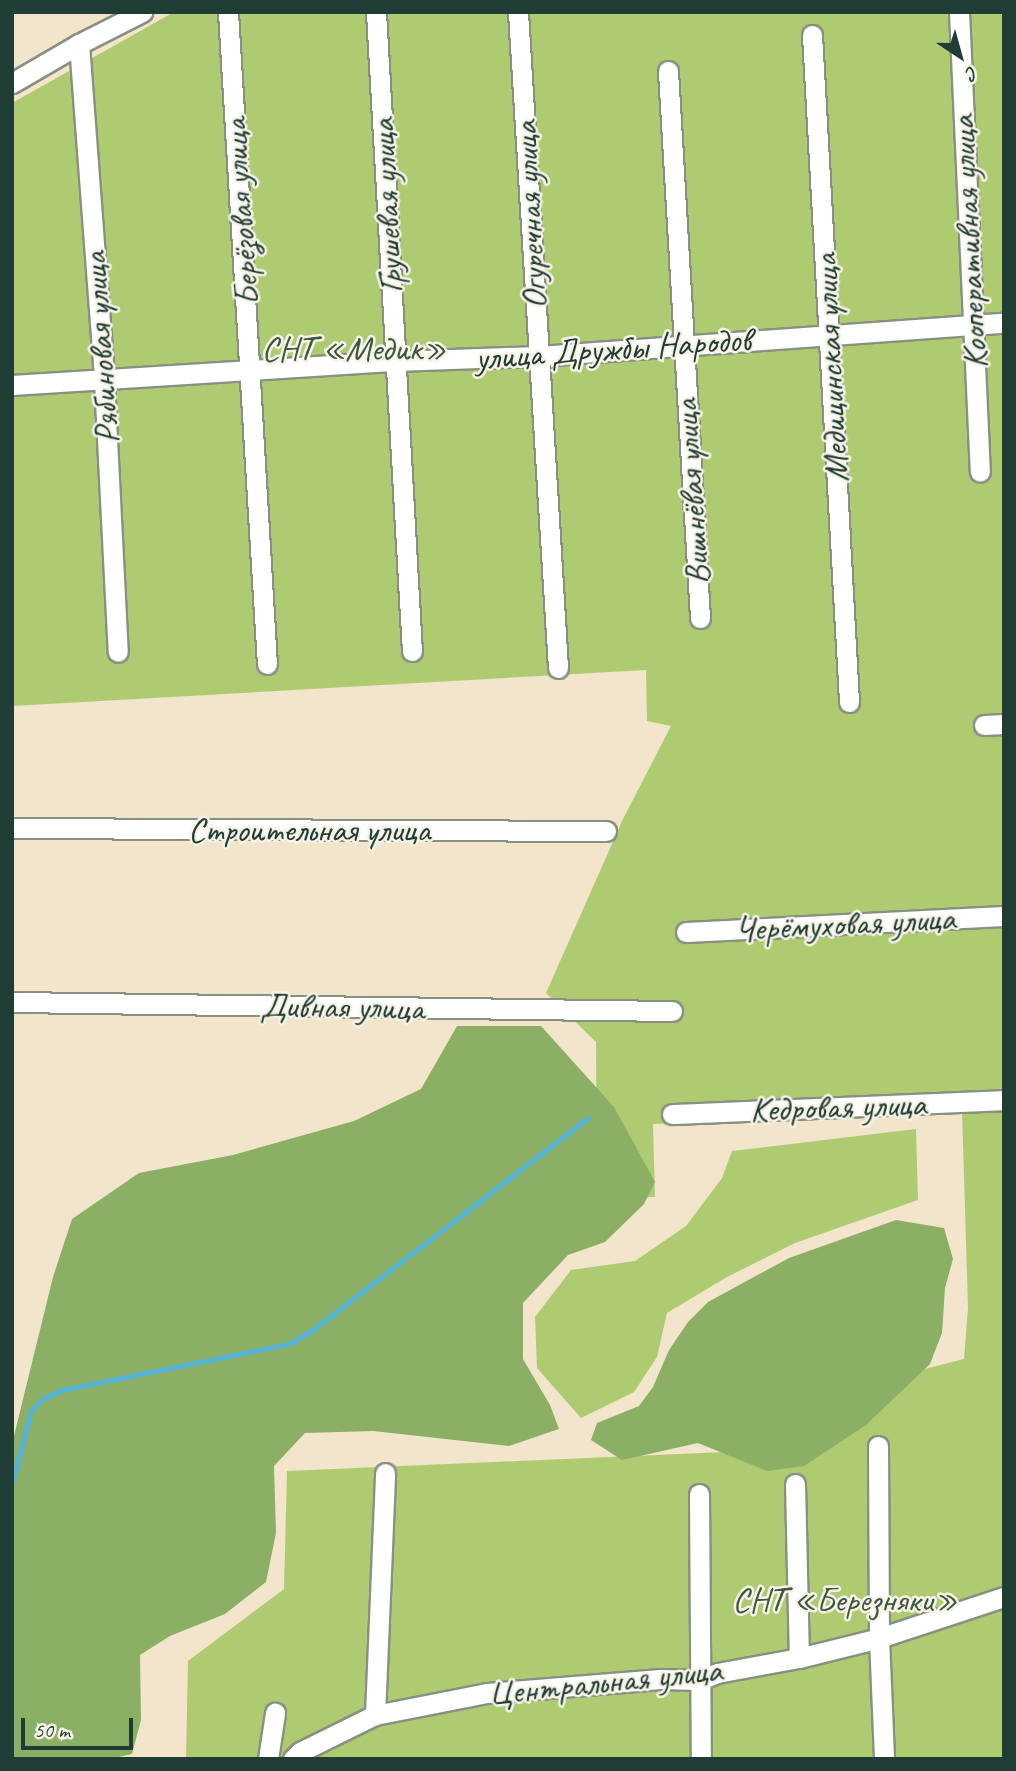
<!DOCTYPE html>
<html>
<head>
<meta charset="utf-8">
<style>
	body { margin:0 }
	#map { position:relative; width:1016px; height:1771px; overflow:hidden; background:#f2e5cc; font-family:Caveat,sans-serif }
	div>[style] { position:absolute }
	.green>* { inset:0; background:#afcb72 }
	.forest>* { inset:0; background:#8baf64 }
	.stream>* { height:4.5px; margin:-2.25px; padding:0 2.25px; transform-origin:2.25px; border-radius:2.25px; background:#55b3d3 }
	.roads { filter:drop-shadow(2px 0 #889180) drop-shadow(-2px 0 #889180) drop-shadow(0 2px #889180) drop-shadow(0 -2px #889180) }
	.minor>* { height:19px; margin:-9.5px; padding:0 9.5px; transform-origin:9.5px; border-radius:9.5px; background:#fff }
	span { translate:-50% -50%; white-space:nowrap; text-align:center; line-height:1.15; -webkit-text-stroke:5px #f7f3e8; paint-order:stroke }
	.street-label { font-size:35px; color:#1f3d34 }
	.park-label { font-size:35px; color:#3c5940 }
	.frame { position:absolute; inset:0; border:14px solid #1f3d34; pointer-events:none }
	.north { position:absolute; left:925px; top:21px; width:70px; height:70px; -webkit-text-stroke:5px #f7f3e8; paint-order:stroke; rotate:144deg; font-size:19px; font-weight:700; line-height:28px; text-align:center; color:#1f3d34 }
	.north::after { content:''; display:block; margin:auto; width:24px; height:32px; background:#1f3d34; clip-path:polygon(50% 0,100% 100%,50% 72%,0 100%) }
	.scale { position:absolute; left:21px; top:1718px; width:112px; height:32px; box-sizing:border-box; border:4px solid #1f3d34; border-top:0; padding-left:9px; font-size:21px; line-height:24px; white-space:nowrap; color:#1f3d34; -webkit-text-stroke:5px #f7f3e8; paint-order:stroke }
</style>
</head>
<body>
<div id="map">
	<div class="green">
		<i style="clip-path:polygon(174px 12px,1004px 12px,1004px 1759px,186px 1759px,188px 1661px,284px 1589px,287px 1471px,795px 1449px,861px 1385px,964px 1359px,968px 1308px,962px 1112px,653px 1124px,655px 1197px,597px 1198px,596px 1042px,546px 993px,623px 819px,671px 726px,647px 721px,646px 670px,12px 706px,12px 103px)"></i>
		<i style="clip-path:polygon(916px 1129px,918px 1200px,795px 1243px,727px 1277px,667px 1313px,657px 1357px,634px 1392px,581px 1418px,537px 1368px,535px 1317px,571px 1270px,635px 1261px,686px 1226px,722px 1178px,732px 1151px)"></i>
	</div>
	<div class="forest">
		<i style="clip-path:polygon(457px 1026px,541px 1026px,614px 1107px,655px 1182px,644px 1204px,605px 1242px,568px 1255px,523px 1303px,523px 1359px,550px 1405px,559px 1429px,509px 1446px,373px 1431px,305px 1433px,274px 1466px,276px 1533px,266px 1582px,225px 1614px,170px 1636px,140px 1655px,141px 1720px,132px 1754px,110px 1759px,12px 1757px,12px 1444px,53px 1277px,72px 1219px,139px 1173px,233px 1155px,354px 1121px,421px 1089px)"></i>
		<i style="clip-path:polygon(896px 1220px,944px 1228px,953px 1259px,945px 1288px,942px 1333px,930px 1364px,866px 1425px,804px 1466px,767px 1471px,698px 1443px,622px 1460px,591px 1440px,597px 1423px,639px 1406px,653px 1387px,669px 1350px,688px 1322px,708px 1302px,789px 1258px)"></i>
	</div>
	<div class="stream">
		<i style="left:12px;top:1484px;width:75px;rotate:-75.4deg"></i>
		<i style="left:31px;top:1411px;width:16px;rotate:-47deg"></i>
		<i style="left:42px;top:1399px;width:22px;rotate:-24deg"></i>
		<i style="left:62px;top:1390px;width:232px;rotate:-11.5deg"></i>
		<i style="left:289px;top:1344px;width:24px;rotate:-30deg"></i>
		<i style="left:310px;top:1332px;width:351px;rotate:-37.6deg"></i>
	</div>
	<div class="roads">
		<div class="minor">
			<i style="left:228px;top:12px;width:653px;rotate:86.58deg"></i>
			<i style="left:376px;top:12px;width:640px;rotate:86.78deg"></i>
			<i style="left:518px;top:12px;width:657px;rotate:86.51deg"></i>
			<i style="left:959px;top:12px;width:460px;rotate:87.4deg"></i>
			<i style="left:812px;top:35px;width:668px;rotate:86.82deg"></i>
			<i style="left:79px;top:44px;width:337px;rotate:85.7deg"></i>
			<i style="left:104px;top:380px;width:272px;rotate:87.1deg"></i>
			<i style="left:668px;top:71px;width:548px;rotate:86.65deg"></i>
			<i style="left:12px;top:83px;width:78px;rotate:-30.2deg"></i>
			<i style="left:79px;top:44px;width:71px;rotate:-26.9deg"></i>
			<i style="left:12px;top:385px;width:384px;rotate:-3.6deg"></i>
			<i style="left:395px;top:361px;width:143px;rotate:-2deg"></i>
			<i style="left:538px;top:356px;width:467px;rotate:-4.1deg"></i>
			<i style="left:984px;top:725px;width:20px;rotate:-3deg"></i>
			<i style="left:12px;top:828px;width:594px;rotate:0.29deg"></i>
			<i style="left:686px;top:932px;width:318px;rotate:-2.9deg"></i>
			<i style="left:12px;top:1002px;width:660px;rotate:0.78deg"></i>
			<i style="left:672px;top:1114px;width:332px;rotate:-2.4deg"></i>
			<i style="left:878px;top:1446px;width:192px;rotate:89.7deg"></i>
			<i style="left:879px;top:1638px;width:121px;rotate:87.6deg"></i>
			<i style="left:795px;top:1484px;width:174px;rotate:88.7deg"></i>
			<i style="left:699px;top:1494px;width:265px;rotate:89.6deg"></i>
			<i style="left:375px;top:1715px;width:242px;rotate:-87.6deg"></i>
			<i style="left:268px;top:1759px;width:47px;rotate:-81.3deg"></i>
			<i style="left:293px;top:1759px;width:10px;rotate:-45deg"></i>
			<i style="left:300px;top:1752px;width:84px;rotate:-26.3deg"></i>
			<i style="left:375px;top:1715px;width:114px;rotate:-11.1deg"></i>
			<i style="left:487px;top:1693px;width:174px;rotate:-4.6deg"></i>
			<i style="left:660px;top:1679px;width:40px;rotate:1.4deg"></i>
			<i style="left:700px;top:1680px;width:18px;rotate:-22deg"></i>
			<i style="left:717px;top:1673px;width:83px;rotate:-10.4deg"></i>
			<i style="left:799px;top:1658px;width:82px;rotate:-14deg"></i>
			<i style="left:879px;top:1638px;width:132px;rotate:-18.2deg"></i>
		</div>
	</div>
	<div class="street-label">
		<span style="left:387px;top:206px;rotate:-93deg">Грушевая улица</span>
		<span style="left:241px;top:212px;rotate:-94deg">Берёзовая улица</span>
		<span style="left:530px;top:215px;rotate:-93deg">Огуречная улица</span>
		<span style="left:969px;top:242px;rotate:-93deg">Кооперативная улица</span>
		<span style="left:101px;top:348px;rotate:-94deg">Рябиновая улица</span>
		<span style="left:613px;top:349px;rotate:-4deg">улица Дружбы Народов</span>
		<span style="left:831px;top:368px;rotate:-93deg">Медицинская улица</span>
		<span style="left:692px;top:492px;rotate:-94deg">Вишнёвая улица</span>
		<span style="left:309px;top:830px">Строительная улица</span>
		<span style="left:845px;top:924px;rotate:-3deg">Черёмуховая улица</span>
		<span style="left:342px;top:1007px;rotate:1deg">Дивная улица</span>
		<span style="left:838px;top:1107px;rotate:-2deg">Кедровая улица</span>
		<span style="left:605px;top:1682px;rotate:-6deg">Центральная улица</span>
	</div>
	<div class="park-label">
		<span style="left:354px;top:349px">СНТ «Медик»</span>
		<span style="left:845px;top:1600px">СНТ «Березняки»</span>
	</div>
	<div class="frame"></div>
	<div class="north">С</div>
	<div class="scale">50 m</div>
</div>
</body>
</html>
